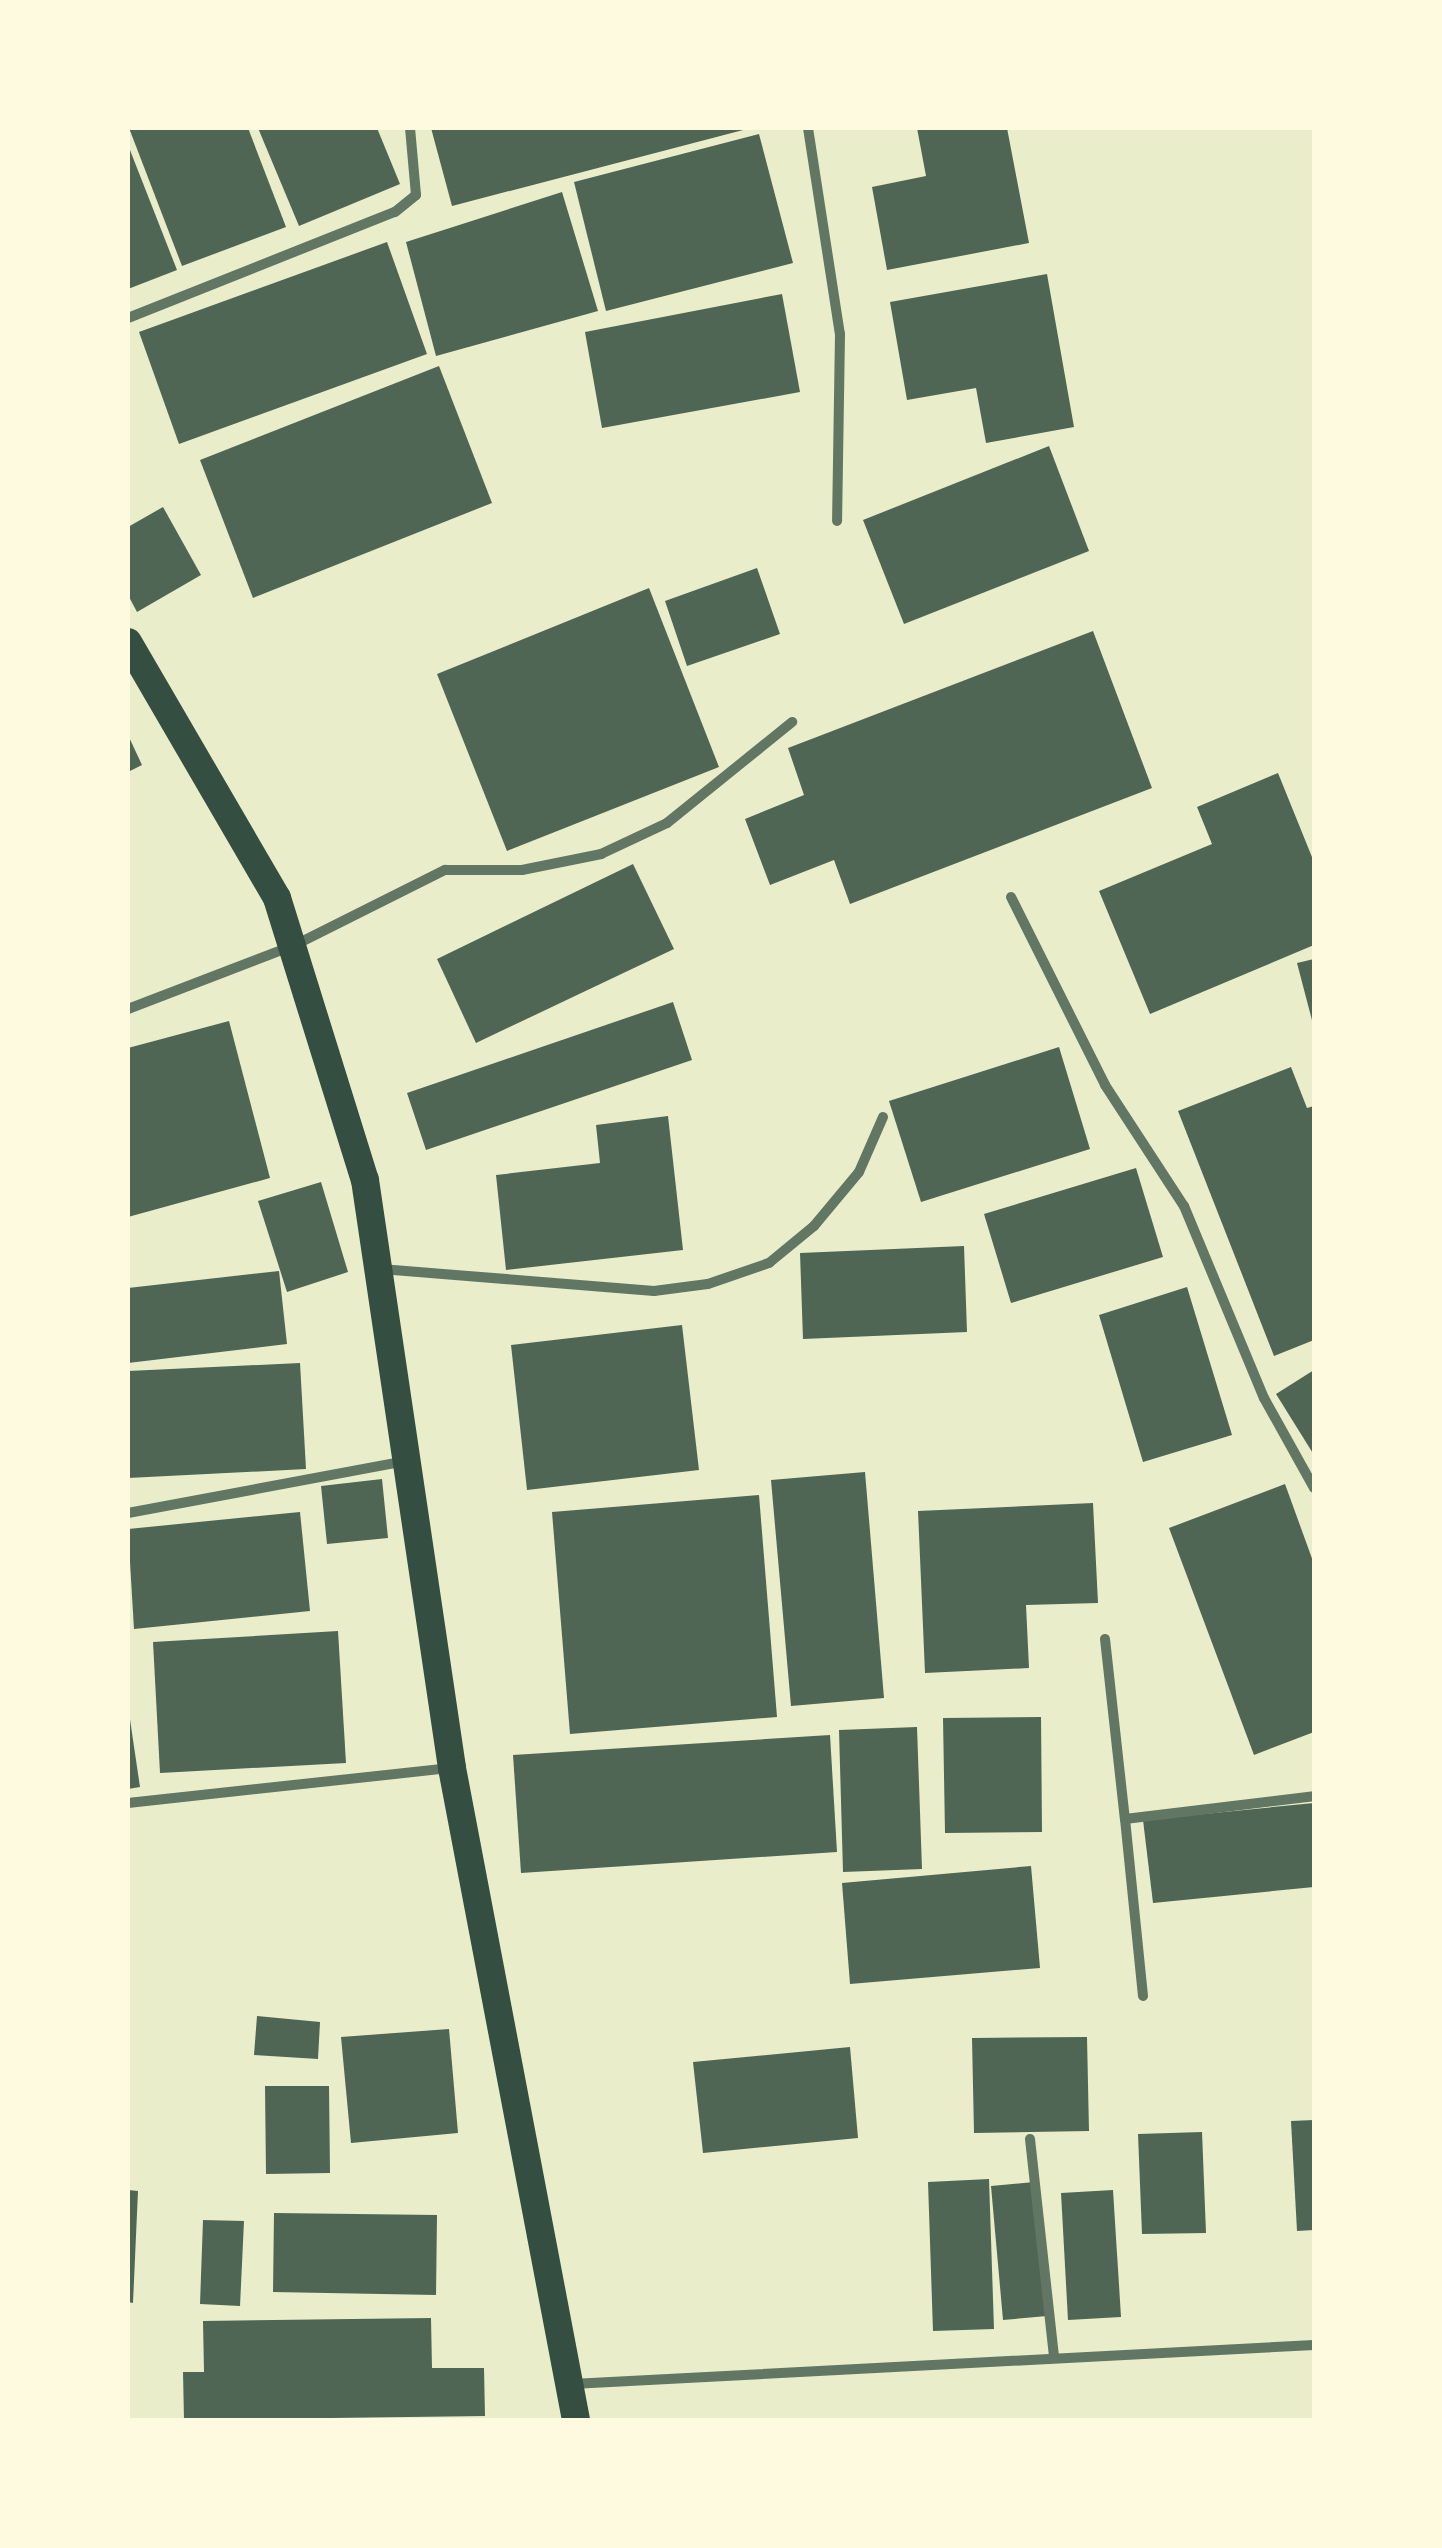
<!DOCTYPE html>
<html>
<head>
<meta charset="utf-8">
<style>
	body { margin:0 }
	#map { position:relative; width:1442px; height:2548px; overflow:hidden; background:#e9edc9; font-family:"Alegreya Sans",sans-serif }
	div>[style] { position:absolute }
	.building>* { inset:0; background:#4f6655 }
	.minor>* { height:10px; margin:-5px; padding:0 5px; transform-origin:5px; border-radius:5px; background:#617663 }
	.trunk>* { height:28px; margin:-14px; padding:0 14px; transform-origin:14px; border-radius:14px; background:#344e41 }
	span { translate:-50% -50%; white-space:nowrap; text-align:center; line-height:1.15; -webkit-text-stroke:9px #fefae0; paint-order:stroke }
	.frame { position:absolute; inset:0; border:130px solid #fefae0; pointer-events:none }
</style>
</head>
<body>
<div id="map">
	<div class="building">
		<i style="clip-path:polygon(129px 128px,248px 128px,286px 227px,182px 266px)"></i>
		<i style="clip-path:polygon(258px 128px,377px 128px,400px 184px,299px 226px)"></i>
		<i style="clip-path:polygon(431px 128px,747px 128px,747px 129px,452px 206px)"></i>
		<i style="clip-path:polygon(917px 128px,1007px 128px,1029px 243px,887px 270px,872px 187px,926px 176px)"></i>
		<i style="clip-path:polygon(759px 134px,793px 263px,606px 311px,574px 182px)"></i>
		<i style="clip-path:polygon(128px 145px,177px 270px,128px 289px)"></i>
		<i style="clip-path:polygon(562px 192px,598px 311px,436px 356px,406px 242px)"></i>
		<i style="clip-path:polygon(387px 242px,427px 354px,179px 444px,139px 332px)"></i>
		<i style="clip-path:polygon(1047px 274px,1074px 427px,986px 443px,976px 388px,907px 400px,890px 302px)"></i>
		<i style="clip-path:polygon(782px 294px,800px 392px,602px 428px,585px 332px)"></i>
		<i style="clip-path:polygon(439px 366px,492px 503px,253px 598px,200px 460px)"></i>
		<i style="clip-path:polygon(1049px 446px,1089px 551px,904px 624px,863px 520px)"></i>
		<i style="clip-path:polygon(163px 507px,201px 575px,137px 612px,128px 595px,128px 527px)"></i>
		<i style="clip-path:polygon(757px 568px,780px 634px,687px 666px,665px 601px)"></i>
		<i style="clip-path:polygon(649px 588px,719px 767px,507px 851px,437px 674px)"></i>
		<i style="clip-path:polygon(1093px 631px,1152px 788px,850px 904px,834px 860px,770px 885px,745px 819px,804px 795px,788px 748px)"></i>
		<i style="clip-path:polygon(128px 735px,142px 765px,128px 772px)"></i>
		<i style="clip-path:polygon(1278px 773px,1314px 862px,1314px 945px,1150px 1014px,1099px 891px,1212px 844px,1197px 807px)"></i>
		<i style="clip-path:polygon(633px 864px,674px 949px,476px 1043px,437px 959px)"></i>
		<i style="clip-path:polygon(1314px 959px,1314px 1024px,1313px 1024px,1297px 963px)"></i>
		<i style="clip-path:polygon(673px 1002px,692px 1060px,426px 1150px,407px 1093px)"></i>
		<i style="clip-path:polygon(229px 1021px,270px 1178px,128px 1217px,128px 1048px)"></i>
		<i style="clip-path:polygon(1059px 1047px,1090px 1149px,921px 1202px,889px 1101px)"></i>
		<i style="clip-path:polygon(1291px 1067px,1307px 1108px,1314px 1106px,1314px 1340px,1274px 1356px,1178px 1111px)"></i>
		<i style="clip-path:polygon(668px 1116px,683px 1250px,506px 1270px,496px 1175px,600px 1163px,596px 1125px)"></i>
		<i style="clip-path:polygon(1136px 1168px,1163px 1257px,1011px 1303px,984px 1214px)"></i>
		<i style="clip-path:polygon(321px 1182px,348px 1272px,287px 1292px,258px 1201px)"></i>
		<i style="clip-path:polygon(964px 1246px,967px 1332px,803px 1339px,800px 1253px)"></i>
		<i style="clip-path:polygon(279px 1271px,287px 1344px,128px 1363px,128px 1288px)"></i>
		<i style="clip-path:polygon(1187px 1287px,1232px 1435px,1143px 1462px,1099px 1315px)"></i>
		<i style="clip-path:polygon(682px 1325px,699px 1470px,527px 1490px,511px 1345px)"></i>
		<i style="clip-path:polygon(300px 1363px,306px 1469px,128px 1478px,128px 1371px)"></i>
		<i style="clip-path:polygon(1314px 1370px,1314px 1455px,1276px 1394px)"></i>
		<i style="clip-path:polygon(865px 1472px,884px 1698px,791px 1706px,771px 1480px)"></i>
		<i style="clip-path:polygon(382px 1479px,388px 1538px,327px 1544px,321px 1486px)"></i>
		<i style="clip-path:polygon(1285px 1484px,1314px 1564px,1314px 1732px,1254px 1755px,1169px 1528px)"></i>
		<i style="clip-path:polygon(759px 1495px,777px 1717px,570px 1734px,552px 1512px)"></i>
		<i style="clip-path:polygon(1093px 1503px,1098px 1603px,1026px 1605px,1029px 1668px,925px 1673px,918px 1511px)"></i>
		<i style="clip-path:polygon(300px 1512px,310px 1611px,134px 1629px,128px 1529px)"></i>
		<i style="clip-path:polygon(338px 1631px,346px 1763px,160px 1773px,153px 1642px)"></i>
		<i style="clip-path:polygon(128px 1706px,140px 1787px,128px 1789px)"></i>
		<i style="clip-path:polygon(1041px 1717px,1042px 1832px,945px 1833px,943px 1718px)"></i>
		<i style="clip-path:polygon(917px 1727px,922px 1869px,843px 1872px,839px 1730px)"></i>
		<i style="clip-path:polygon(830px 1735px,837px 1852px,521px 1873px,513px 1755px)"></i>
		<i style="clip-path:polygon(1314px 1803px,1314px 1887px,1153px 1903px,1143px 1820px)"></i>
		<i style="clip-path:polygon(1031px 1866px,1040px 1968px,850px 1984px,842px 1883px)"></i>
		<i style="clip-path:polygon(257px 2016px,320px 2022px,318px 2059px,254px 2055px)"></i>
		<i style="clip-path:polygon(449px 2029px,458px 2133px,351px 2143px,341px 2037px)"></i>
		<i style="clip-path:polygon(1087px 2037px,1089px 2131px,974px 2133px,972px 2038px)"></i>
		<i style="clip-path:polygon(850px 2047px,858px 2138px,703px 2153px,693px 2062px)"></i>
		<i style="clip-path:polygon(265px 2086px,329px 2086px,330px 2173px,266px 2174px)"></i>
		<i style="clip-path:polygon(1314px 2120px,1314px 2230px,1297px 2231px,1291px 2121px)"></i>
		<i style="clip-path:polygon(1202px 2132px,1206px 2233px,1142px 2234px,1138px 2134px)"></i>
		<i style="clip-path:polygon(989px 2179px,994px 2329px,933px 2331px,928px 2182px)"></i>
		<i style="clip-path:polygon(1034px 2182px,1047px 2316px,1003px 2320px,991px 2186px)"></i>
		<i style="clip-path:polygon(128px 2190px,138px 2191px,133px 2303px,128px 2302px)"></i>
		<i style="clip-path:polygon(1113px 2190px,1121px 2317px,1068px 2320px,1061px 2193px)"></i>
		<i style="clip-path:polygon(274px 2213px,437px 2215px,436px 2295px,273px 2292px)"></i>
		<i style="clip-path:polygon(203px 2220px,244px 2221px,240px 2306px,200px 2304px)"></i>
		<i style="clip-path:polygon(431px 2318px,432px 2368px,484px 2368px,485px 2416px,184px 2420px,183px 2372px,204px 2372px,203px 2321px)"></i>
	</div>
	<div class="minor">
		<i style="left:808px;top:128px;width:208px;rotate:81.2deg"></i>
		<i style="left:840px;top:334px;width:187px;rotate:90.9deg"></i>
		<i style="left:128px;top:318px;width:287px;rotate:-21.7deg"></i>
		<i style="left:395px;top:212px;width:27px;rotate:-39deg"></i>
		<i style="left:416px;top:195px;width:67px;rotate:-95.1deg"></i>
		<i style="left:1011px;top:897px;width:210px;rotate:63.4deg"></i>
		<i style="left:1105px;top:1085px;width:145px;rotate:56.9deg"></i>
		<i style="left:1184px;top:1206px;width:208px;rotate:67.4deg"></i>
		<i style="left:1264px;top:1398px;width:103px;rotate:60.9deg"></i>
		<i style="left:128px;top:1009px;width:179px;rotate:-21deg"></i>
		<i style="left:295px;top:945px;width:168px;rotate:-26.6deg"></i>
		<i style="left:445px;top:870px;width:77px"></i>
		<i style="left:522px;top:870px;width:81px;rotate:-11.4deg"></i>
		<i style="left:601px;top:854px;width:73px;rotate:-25.2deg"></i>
		<i style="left:667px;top:823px;width:161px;rotate:-38.9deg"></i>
		<i style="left:381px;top:1269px;width:274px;rotate:4.6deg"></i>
		<i style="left:654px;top:1291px;width:54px;rotate:-7.4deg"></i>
		<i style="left:708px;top:1284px;width:65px;rotate:-19deg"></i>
		<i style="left:769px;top:1263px;width:58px;rotate:-39.4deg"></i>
		<i style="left:814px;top:1226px;width:70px;rotate:-50.2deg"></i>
		<i style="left:859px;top:1172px;width:60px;rotate:-66.4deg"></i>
		<i style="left:128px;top:1513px;width:282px;rotate:-10.6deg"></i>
		<i style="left:1105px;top:1639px;width:181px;rotate:83.7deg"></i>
		<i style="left:128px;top:1803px;width:325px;rotate:-6.2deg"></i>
		<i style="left:1143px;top:1996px;width:178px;rotate:-95.8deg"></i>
		<i style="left:1125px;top:1819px;width:190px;rotate:-6.9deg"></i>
		<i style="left:1030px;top:2139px;width:219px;rotate:83.7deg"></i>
		<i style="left:572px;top:2384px;width:743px;rotate:-3.01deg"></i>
	</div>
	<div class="trunk">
		<i style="left:128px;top:642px;width:296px;rotate:59.8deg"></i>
		<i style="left:277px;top:898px;width:295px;rotate:72.7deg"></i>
		<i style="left:365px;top:1180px;width:594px;rotate:81.58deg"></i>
		<i style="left:452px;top:1768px;width:664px;rotate:79.23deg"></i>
	</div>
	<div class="frame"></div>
</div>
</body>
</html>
